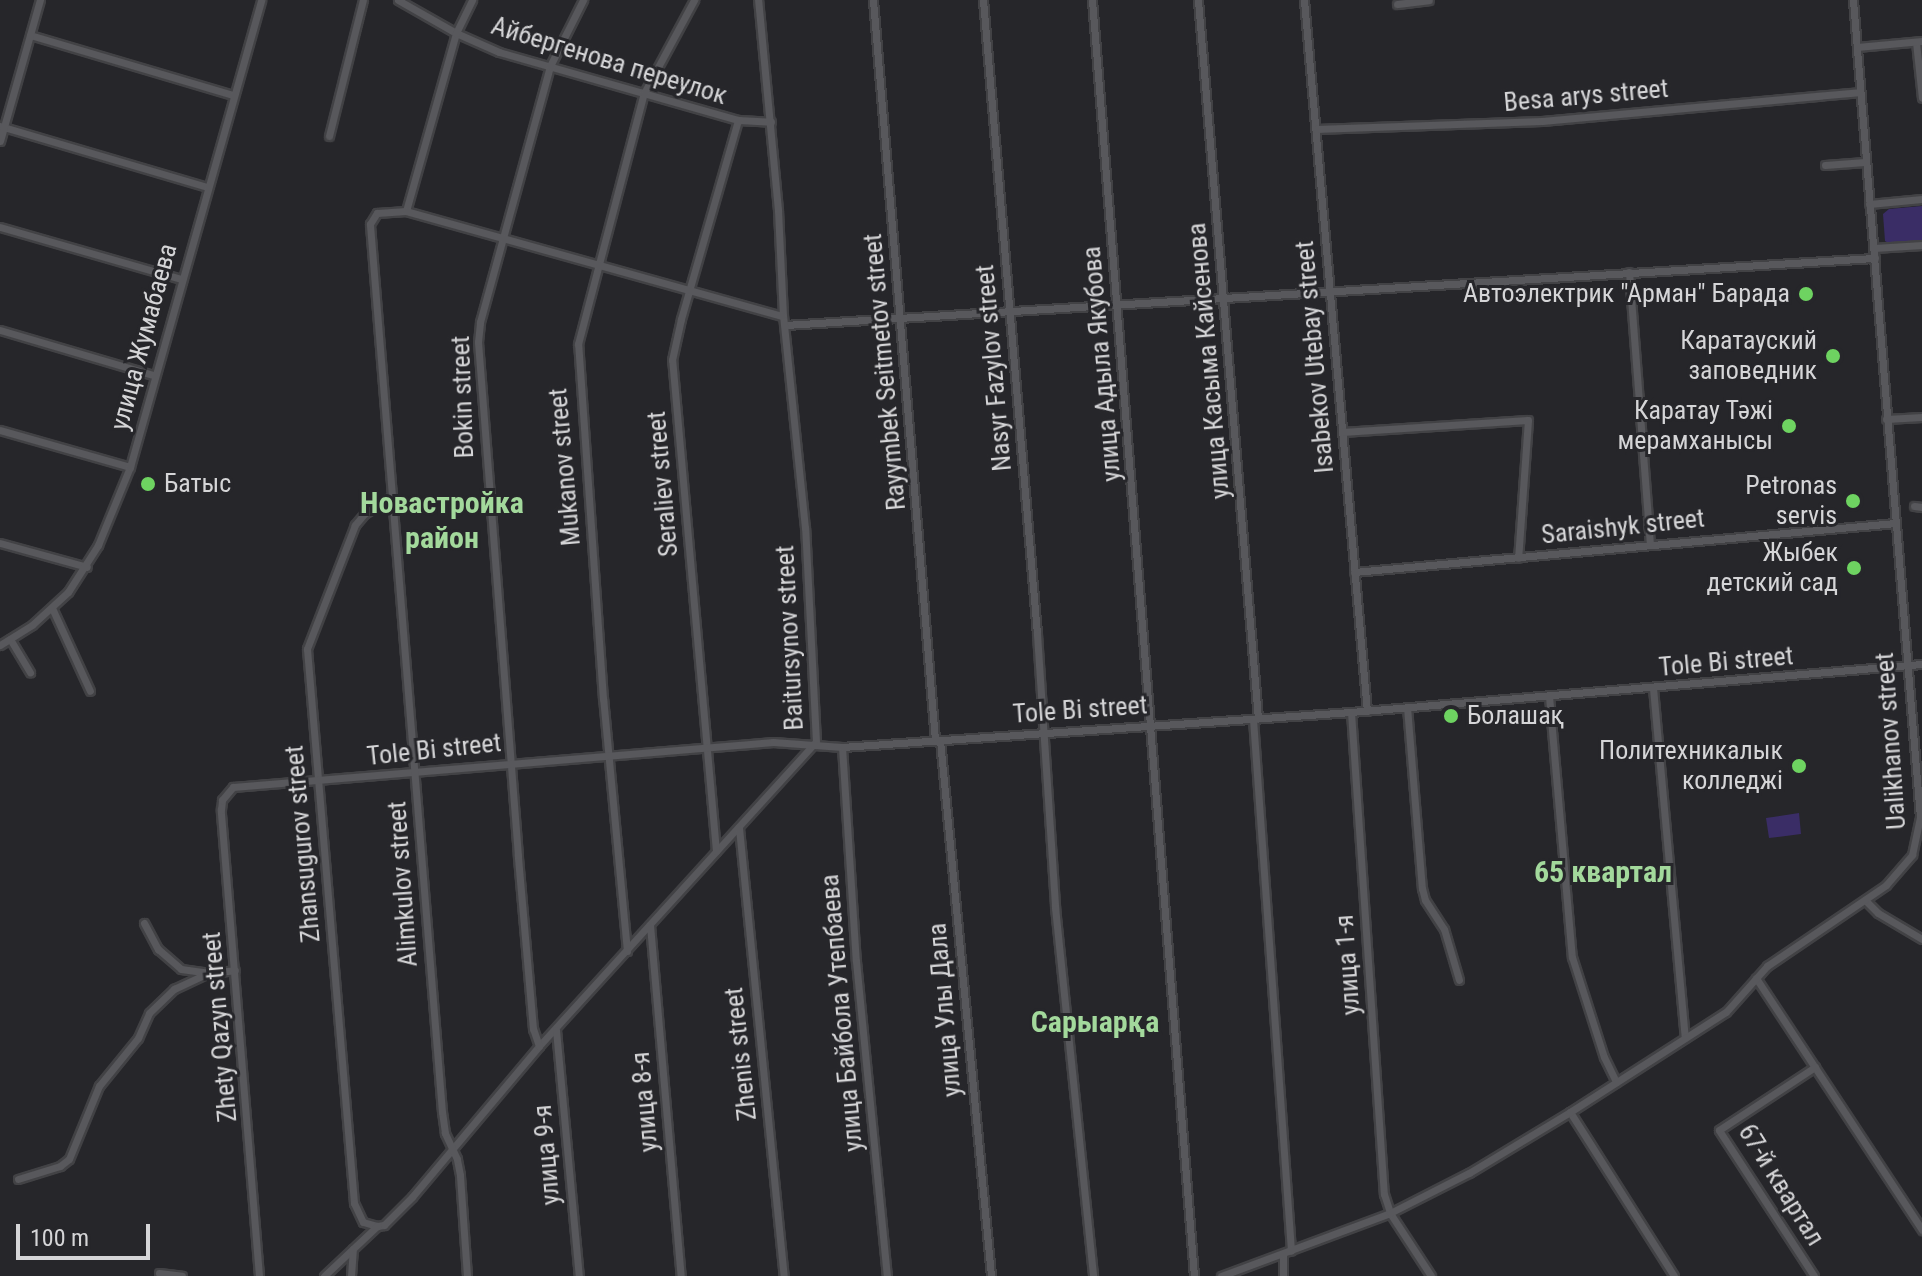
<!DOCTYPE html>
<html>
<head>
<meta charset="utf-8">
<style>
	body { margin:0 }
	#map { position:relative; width:1922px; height:1276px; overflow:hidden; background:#26262a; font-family:"Roboto Condensed",sans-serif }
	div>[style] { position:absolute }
	.green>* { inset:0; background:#3a2d66 }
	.roads { filter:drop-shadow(2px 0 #424245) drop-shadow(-2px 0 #424245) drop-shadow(0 2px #424245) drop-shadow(0 -2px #424245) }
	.street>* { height:7px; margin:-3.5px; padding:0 3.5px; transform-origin:3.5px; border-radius:3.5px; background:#58585c }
	.dots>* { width:22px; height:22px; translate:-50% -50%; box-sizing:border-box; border:4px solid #26262a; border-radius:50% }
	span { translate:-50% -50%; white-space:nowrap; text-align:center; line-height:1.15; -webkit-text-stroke:6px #26262a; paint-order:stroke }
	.street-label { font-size:26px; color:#d5d5d7 }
	.poi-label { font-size:26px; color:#d5d5d7 }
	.right { translate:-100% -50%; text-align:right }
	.left { translate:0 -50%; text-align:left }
	.quarter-label { font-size:30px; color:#a3d99c; font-weight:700 }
	.scale { position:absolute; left:16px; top:1224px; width:134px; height:36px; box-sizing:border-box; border:4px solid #d5d5d7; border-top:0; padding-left:10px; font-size:24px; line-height:28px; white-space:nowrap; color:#d5d5d7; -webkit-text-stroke:6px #26262a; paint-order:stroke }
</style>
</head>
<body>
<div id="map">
	<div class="green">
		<i style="clip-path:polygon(1922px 206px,1922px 244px,1893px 246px,1885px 241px,1883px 214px,1889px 209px)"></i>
		<i style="clip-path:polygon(1799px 813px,1801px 834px,1769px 838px,1766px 818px)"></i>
	</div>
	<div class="roads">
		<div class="street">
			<i style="left:398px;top:0;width:67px;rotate:29.6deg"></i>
			<i style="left:456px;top:33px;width:47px;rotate:23.8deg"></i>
			<i style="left:499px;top:52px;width:248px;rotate:15.9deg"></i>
			<i style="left:738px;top:120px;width:33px;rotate:3deg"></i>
			<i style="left:873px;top:0;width:743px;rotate:85.21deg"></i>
			<i style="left:983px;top:0;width:636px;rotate:85.13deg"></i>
			<i style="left:1037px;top:634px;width:274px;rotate:86.2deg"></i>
			<i style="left:1055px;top:907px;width:371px;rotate:84.1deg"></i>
			<i style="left:1092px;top:0;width:1280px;rotate:85.43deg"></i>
			<i style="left:1198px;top:0;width:721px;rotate:85.23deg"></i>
			<i style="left:1304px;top:0;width:714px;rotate:84.94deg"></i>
			<i style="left:1397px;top:4px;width:32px;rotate:-7deg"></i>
			<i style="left:30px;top:35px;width:212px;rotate:16.5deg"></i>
			<i style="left:1916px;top:42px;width:56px;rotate:83.9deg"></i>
			<i style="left:1857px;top:47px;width:65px;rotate:-5.3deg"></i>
			<i style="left:0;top:126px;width:216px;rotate:16.4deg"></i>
			<i style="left:1316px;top:129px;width:226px;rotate:-2deg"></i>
			<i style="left:1542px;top:121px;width:318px;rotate:-5.2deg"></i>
			<i style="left:329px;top:136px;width:140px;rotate:-76deg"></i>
			<i style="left:0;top:141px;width:147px;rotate:-74.2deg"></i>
			<i style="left:1825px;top:165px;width:40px;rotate:-4.3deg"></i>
			<i style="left:1869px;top:204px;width:53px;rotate:-5.4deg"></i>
			<i style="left:406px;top:211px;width:185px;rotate:-74.3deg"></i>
			<i style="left:456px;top:33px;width:37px;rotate:-64deg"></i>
			<i style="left:0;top:227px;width:188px;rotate:16deg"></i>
			<i style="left:1874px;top:248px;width:48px;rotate:-3.6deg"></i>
			<i style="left:1629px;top:272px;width:273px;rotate:85.6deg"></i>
			<i style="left:785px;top:325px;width:1092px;rotate:-3.52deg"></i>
			<i style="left:0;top:330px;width:159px;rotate:16.4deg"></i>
			<i style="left:1886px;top:419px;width:36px;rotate:-3deg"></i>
			<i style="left:0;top:430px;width:135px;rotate:15.9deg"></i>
			<i style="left:1342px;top:432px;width:186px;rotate:-3.7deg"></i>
			<i style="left:1528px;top:420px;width:138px;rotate:94.1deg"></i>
			<i style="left:391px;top:497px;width:31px;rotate:148deg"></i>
			<i style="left:365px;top:513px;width:16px;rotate:130deg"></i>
			<i style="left:355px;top:525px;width:133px;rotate:111.2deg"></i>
			<i style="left:307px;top:649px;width:556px;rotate:85.15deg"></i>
			<i style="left:354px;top:1203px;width:21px;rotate:65deg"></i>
			<i style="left:363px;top:1222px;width:15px;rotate:16deg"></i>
			<i style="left:377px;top:1226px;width:7px;rotate:-8deg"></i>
			<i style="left:384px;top:1225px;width:40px;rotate:-45deg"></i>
			<i style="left:412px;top:1197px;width:197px;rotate:-49.9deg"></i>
			<i style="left:539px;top:1046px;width:411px;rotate:-47.7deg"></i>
			<i style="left:816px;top:742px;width:214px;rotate:-92.9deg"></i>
			<i style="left:805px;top:528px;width:213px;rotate:-95.9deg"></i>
			<i style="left:783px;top:316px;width:106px;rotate:-92.7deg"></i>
			<i style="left:778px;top:210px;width:211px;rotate:-95.4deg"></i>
			<i style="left:1914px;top:506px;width:8px;rotate:7deg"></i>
			<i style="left:0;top:543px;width:90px;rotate:15.4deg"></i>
			<i style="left:1354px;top:572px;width:544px;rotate:-5.17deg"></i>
			<i style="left:52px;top:608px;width:91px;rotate:65.4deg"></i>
			<i style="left:10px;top:639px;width:39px;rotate:59deg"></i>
			<i style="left:0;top:645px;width:38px;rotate:-32deg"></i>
			<i style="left:32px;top:625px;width:49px;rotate:-42.5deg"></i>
			<i style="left:68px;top:592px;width:56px;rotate:-57.4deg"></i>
			<i style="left:98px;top:545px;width:84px;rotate:-67.7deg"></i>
			<i style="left:130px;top:467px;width:485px;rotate:-74.3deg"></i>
			<i style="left:1653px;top:688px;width:351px;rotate:84.8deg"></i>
			<i style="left:1549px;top:696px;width:262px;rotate:85deg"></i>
			<i style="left:1572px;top:957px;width:105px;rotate:72.3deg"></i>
			<i style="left:1604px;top:1057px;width:28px;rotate:64deg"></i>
			<i style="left:1407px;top:707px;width:182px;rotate:85.3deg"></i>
			<i style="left:1422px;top:888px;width:12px;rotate:76deg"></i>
			<i style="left:1425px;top:900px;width:35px;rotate:57deg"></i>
			<i style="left:1444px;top:929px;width:53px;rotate:73.6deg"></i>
			<i style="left:1351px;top:712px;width:483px;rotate:86.1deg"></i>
			<i style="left:1384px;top:1194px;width:20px;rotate:72deg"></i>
			<i style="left:1390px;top:1213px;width:75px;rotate:56.9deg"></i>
			<i style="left:1253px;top:719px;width:533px;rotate:85.91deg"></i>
			<i style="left:940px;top:740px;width:538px;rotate:84.56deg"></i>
			<i style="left:842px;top:747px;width:214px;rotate:86.3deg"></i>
			<i style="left:856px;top:961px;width:317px;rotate:84.4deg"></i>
			<i style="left:739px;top:828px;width:450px;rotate:84.3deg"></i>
			<i style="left:716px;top:851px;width:493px;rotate:-95.1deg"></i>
			<i style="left:672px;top:360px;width:42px;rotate:-77.6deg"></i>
			<i style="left:681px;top:319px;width:207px;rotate:-74deg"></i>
			<i style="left:1865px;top:900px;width:18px;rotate:45deg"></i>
			<i style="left:1878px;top:913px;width:51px;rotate:30.6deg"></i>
			<i style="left:144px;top:923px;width:30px;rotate:62deg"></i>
			<i style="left:158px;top:949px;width:30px;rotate:41deg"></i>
			<i style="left:181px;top:969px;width:27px;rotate:8deg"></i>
			<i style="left:208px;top:973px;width:27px;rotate:-6deg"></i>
			<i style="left:650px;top:925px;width:352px;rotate:85deg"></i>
			<i style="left:627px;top:951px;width:253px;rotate:-95.4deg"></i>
			<i style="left:603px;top:699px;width:356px;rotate:-94deg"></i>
			<i style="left:578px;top:344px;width:260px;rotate:-75.3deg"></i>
			<i style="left:644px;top:93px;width:106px;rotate:-61.7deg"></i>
			<i style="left:1756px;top:978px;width:302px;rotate:56.6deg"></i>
			<i style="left:556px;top:1030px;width:247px;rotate:84.7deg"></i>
			<i style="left:539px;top:1046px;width:18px;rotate:-109deg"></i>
			<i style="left:533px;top:1029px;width:174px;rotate:-95deg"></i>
			<i style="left:518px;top:856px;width:516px;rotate:-94.45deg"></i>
			<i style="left:478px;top:342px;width:20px;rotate:-84deg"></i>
			<i style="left:480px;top:322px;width:265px;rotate:-74.7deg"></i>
			<i style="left:550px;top:66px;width:74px;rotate:-63.4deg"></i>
			<i style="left:1570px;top:1112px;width:194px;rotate:57.6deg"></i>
			<i style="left:18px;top:1179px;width:44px;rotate:-17.2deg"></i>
			<i style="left:60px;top:1166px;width:11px;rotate:-38deg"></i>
			<i style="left:69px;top:1159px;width:79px;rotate:-67.7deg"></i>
			<i style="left:99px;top:1086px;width:62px;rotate:-50.9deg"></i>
			<i style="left:138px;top:1038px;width:27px;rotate:-66deg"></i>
			<i style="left:149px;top:1013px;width:35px;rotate:-44deg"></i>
			<i style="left:174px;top:989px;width:38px;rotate:-25deg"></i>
			<i style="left:1283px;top:1254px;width:22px;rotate:90deg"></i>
			<i style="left:159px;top:1273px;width:23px;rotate:7deg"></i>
			<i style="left:259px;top:1276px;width:468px;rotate:-94.7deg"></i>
			<i style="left:221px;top:810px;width:10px;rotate:-84deg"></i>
			<i style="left:222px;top:800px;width:17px;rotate:-50deg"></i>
			<i style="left:233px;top:787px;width:542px;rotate:-4.76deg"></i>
			<i style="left:773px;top:742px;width:69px;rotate:4.1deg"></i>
			<i style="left:842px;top:747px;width:510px;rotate:-3.93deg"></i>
			<i style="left:1351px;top:712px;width:573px;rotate:-4.81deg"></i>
			<i style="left:324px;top:1276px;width:73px;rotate:-43.3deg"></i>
			<i style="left:351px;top:1276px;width:27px;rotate:-86deg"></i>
			<i style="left:467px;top:1276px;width:101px;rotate:-94deg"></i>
			<i style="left:460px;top:1175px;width:16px;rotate:-101deg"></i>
			<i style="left:457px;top:1159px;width:29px;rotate:-115deg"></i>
			<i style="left:445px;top:1133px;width:21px;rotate:-98deg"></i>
			<i style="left:442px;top:1112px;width:891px;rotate:-94.64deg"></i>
			<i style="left:370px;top:224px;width:13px;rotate:-58deg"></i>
			<i style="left:377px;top:213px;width:29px;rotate:-4deg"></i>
			<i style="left:406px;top:211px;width:391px;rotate:15.6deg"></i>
			<i style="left:1221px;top:1276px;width:180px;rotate:-20.4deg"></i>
			<i style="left:1390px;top:1213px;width:89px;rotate:-26.9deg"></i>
			<i style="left:1469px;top:1173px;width:118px;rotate:-31.1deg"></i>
			<i style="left:1570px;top:1112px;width:185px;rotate:-32.7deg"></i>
			<i style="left:1726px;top:1012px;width:62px;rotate:-48.3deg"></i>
			<i style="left:1767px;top:966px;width:144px;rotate:-34.2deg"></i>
			<i style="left:1886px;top:885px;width:40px;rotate:-49deg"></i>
			<i style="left:1912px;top:855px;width:39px;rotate:-78deg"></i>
			<i style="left:1920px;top:817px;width:820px;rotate:-94.69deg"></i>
			<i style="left:1814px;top:1276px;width:174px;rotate:-123.1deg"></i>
			<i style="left:1719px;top:1130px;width:115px;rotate:-33.3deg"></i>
		</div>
	</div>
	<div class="dots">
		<i style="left:1806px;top:294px;background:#6ed361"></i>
		<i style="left:1833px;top:356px;background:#6ed361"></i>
		<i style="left:1789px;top:426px;background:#6ed361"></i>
		<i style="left:148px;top:484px;background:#6ed361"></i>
		<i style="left:1853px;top:501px;background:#6ed361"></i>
		<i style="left:1854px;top:568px;background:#6ed361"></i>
		<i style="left:1451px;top:716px;background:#6ed361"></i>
		<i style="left:1799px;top:766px;background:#6ed361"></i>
	</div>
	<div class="street-label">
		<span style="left:609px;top:61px;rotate:17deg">Айбергенова переулок</span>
		<span style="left:1586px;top:96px;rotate:-5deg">Besa arys street</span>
		<span style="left:144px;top:337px;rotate:-75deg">улица Жумабаева</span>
		<span style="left:1315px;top:357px;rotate:-95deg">Isabekov Utebay street</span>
		<span style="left:1209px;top:361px;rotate:-95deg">улица Касыма Кайсенова</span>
		<span style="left:1102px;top:364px;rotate:-95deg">улица Адыла Якубова</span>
		<span style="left:994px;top:368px;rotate:-95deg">Nasyr Fazylov street</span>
		<span style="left:885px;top:372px;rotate:-95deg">Rayymbek Seitmetov street</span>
		<span style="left:463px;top:397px;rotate:-92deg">Bokin street</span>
		<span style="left:565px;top:467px;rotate:-95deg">Mukanov street</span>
		<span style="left:663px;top:484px;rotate:-95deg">Seraliev street</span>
		<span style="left:1623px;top:527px;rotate:-6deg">Saraishyk street</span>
		<span style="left:790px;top:638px;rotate:-93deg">Baitursynov street</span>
		<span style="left:1726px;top:662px;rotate:-5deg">Tole Bi street</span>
		<span style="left:1080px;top:710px;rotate:-4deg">Tole Bi street</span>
		<span style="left:1891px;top:741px;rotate:-94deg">Ualikhanov street</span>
		<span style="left:434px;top:750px;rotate:-6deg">Tole Bi street</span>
		<span style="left:303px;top:844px;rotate:-95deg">Zhansugurov street</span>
		<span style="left:403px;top:884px;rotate:-94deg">Alimkulov street</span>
		<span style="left:1348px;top:965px;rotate:-94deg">улица 1-я</span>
		<span style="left:945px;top:1010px;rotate:-95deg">улица Улы Дала</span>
		<span style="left:842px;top:1013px;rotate:-95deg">улица Байбола Утепбаева</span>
		<span style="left:220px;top:1027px;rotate:-95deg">Zhety Qazyn street</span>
		<span style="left:741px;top:1054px;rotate:-96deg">Zhenis street</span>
		<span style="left:645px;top:1102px;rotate:-95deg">улица 8-я</span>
		<span style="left:547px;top:1155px;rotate:-95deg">улица 9-я</span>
		<span style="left:1781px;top:1185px;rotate:58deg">67-й квартал</span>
	</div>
	<div class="poi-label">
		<span class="right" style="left:1790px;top:294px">Автоэлектрик "Арман" Барада</span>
		<span class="right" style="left:1817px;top:356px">Каратауский<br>заповедник</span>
		<span class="right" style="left:1773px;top:426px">Каратау Тәжі<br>мерамханысы</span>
		<span class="left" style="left:164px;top:484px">Батыс</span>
		<span class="right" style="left:1837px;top:501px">Petronas<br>servis</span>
		<span class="right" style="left:1838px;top:568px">Жыбек<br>детский сад</span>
		<span class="left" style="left:1467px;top:716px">Болашақ</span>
		<span class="right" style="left:1783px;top:766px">Политехникалык<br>колледжі</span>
	</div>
	<div class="quarter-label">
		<span style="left:442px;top:520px">Новастройка<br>район</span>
		<span style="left:1603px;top:872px">65 квартал</span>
		<span style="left:1095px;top:1022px">Сарыарқа</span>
	</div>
	<div class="scale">100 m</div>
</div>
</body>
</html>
